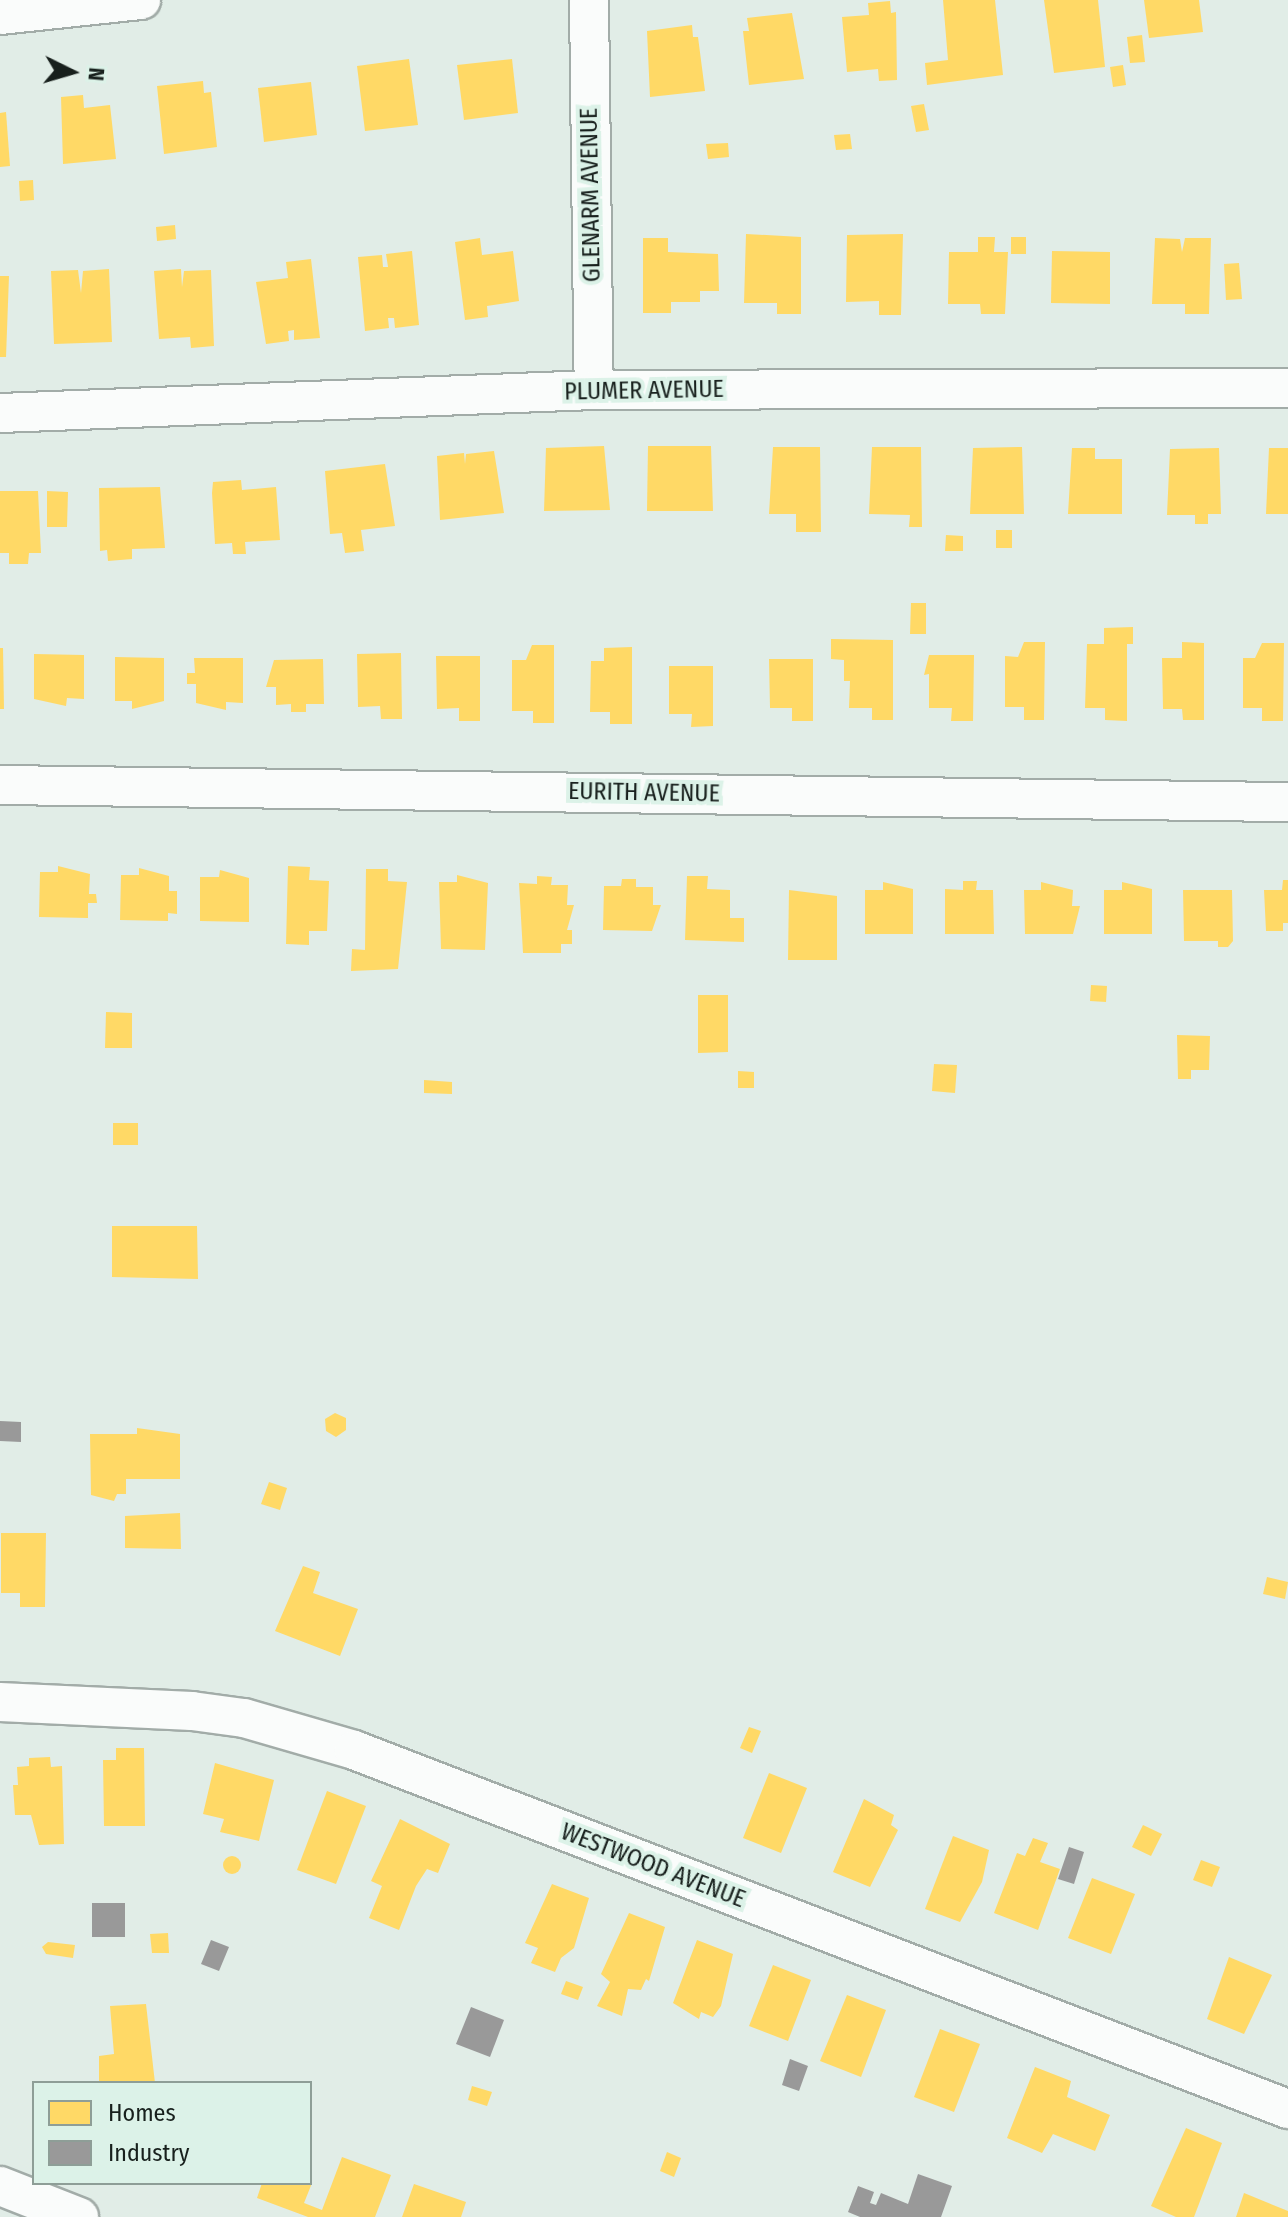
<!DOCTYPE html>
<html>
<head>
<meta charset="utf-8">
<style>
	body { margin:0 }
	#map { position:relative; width:1288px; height:2217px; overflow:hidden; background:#e1ede7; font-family:"Fira Sans Condensed",sans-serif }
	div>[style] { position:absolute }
	.homes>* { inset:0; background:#ffd966 }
	.round { border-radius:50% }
	.industry>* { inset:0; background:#999 }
	.roads { filter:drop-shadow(2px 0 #a2aca8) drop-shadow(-2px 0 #a2aca8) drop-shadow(0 2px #a2aca8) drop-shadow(0 -2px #a2aca8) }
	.street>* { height:38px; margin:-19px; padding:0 19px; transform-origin:19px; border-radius:19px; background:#fafcfb }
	span { translate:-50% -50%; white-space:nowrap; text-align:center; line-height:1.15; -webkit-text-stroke:8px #dcf2e8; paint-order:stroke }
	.street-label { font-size:24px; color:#18201d }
	.legend { position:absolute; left:32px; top:2081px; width:280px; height:104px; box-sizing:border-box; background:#dcf2e8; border:2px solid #8e9e97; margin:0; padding:10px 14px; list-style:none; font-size:24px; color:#18201d }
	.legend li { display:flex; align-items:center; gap:16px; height:40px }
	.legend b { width:40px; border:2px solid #8e9e97 }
	.north { position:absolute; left:32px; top:32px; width:80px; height:80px; -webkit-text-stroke:6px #dcf2e8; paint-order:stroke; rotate:95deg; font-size:22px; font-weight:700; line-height:32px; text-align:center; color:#18201d }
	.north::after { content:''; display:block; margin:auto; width:28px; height:36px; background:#18201d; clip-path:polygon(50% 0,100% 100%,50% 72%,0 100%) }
</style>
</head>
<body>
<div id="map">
	<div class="homes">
		<i style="clip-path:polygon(943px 0,995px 0,1003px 75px,927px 85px,925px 63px,948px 60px)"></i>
		<i style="clip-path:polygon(1044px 0,1098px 0,1105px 67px,1054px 73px)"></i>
		<i style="clip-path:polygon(1144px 0,1199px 0,1203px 32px,1149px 38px)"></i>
		<i style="clip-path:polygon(890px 1px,891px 13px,896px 12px,897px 80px,879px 81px,878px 69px,847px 72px,842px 17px,869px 15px,868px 3px)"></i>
		<i style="clip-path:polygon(792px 13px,804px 79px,749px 85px,743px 31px,749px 31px,747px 18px)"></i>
		<i style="clip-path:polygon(692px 25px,693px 37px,698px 37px,705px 91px,650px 97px,647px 31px)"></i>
		<i style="clip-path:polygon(1142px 35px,1145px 62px,1130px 63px,1127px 37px)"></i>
		<i style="clip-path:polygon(409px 59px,418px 125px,365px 131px,357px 66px)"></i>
		<i style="clip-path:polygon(512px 59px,518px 113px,464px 120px,457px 65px)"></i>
		<i style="clip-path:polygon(1123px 65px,1126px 85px,1113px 87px,1110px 67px)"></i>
		<i style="clip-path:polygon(203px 81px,204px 93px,211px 92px,217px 147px,164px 154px,157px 86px)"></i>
		<i style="clip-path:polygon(311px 82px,317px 135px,264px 142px,258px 88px)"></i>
		<i style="clip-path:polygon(83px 95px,84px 108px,110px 105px,116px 159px,63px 164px,61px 97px)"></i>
		<i style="clip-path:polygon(924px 104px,929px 130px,916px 132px,911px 106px)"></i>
		<i style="clip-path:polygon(6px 112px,10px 166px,0 167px,0 113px)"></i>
		<i style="clip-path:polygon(850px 134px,852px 149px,836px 150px,834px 135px)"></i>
		<i style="clip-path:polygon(728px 143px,729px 157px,708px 159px,706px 144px)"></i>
		<i style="clip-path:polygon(33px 180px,34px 200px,20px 201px,19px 181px)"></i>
		<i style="clip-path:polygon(175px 225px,176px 239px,157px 241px,156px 227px)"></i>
		<i style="clip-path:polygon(746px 234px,801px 237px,801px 314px,777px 314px,777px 303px,744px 303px)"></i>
		<i style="clip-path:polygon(903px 234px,901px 315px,879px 315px,879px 301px,846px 302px,847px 235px)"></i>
		<i style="clip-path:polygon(978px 237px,995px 237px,994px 252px,1008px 252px,1005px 314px,981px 314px,980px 304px,948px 304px,949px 252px,978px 252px)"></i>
		<i style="clip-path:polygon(1011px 237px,1026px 237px,1026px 254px,1011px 254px)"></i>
		<i style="clip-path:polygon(480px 238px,482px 255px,513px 251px,519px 301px,487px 306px,488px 317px,465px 320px,455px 242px)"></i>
		<i style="clip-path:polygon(643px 238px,668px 238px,668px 252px,718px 254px,719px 291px,700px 291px,700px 302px,671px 302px,671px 313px,643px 313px)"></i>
		<i style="clip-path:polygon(1155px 238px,1180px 239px,1182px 252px,1185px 238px,1211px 238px,1209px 314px,1185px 314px,1185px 304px,1152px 304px)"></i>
		<i style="clip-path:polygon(412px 251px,419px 325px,395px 328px,394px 318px,388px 318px,389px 328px,365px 331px,358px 257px,382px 255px,383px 267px,388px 267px,386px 254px)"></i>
		<i style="clip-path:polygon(1052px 251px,1110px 252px,1110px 304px,1051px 303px)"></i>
		<i style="clip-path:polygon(311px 259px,320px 338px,294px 340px,294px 330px,288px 331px,289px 341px,266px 344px,256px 282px,288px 278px,286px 262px)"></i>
		<i style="clip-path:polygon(1239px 263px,1242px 299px,1226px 300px,1224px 264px)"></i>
		<i style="clip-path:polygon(109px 269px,112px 342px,54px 344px,51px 271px,78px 270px,81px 293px,83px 271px)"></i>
		<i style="clip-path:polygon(181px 269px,182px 287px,184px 271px,211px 270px,214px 346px,191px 348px,190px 337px,159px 339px,154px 271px)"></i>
		<i style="clip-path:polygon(0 276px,9px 276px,6px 357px,0 357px)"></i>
		<i style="clip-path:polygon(604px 446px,610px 510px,544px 511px,546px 448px)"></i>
		<i style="clip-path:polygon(648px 446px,711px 446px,713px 511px,647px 511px)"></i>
		<i style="clip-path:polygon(773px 447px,820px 447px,821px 532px,796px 532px,796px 514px,769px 514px)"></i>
		<i style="clip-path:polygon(872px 447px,921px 447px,922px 527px,909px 527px,910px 515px,869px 514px)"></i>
		<i style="clip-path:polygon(1022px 447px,1024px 514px,970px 514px,973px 448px)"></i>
		<i style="clip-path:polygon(1072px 448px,1095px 448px,1095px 459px,1122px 459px,1122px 514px,1068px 514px)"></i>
		<i style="clip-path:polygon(1219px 448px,1221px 514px,1208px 514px,1208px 524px,1195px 524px,1195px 515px,1167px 515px,1170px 449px)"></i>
		<i style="clip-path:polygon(1269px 448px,1288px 448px,1288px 514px,1266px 514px)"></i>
		<i style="clip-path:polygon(494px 451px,504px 513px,440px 520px,437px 456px,464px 453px,465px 464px,466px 454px)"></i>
		<i style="clip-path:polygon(385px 464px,395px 526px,361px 530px,364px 551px,345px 553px,342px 533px,330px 534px,325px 471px)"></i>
		<i style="clip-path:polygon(241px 480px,242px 490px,276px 487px,280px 540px,245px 542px,246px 554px,233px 554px,232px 543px,215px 544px,212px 493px,213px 482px)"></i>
		<i style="clip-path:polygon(160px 487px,165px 548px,132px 549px,132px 559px,108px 561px,107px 550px,100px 551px,99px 488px)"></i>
		<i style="clip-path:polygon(0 491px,38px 491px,41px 553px,29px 553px,28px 564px,9px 564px,9px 553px,0 553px)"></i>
		<i style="clip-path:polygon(47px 491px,68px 492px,67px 527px,47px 527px)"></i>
		<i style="clip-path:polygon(996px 530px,1012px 530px,1012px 548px,996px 548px)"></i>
		<i style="clip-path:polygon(946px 535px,963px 536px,963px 551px,945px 551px)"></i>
		<i style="clip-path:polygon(911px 603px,926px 603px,926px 634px,910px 634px)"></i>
		<i style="clip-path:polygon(1133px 627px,1133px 644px,1127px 644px,1127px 721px,1105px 720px,1105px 708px,1085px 708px,1087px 644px,1104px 644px,1104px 628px)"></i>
		<i style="clip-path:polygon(831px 639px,893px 640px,893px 720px,872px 720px,872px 708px,849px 708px,850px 681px,844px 681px,844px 660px,831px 659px)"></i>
		<i style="clip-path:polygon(1024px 642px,1045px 642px,1044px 720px,1024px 720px,1024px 707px,1005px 707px,1005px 656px,1018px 657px)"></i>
		<i style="clip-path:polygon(1182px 642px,1204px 643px,1204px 720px,1183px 720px,1182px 709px,1163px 709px,1162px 658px,1182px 658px)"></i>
		<i style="clip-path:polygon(1262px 643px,1284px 643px,1283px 721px,1262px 721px,1262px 708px,1243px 708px,1243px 658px,1255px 658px)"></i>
		<i style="clip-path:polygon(532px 645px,554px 645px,554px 723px,533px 723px,533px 711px,512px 711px,512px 660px,526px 660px)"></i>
		<i style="clip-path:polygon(632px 647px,632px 724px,610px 724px,610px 712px,590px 712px,591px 661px,604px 661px,604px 648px)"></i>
		<i style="clip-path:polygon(0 648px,3px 648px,4px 709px,0 709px)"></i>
		<i style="clip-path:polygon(401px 653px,402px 719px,381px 719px,380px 706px,358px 707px,357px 654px)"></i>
		<i style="clip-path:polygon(34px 654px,84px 655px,84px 699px,67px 698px,66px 706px,34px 699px)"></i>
		<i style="clip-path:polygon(929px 655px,974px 655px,973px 721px,951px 721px,952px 708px,929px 708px,929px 674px,924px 675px)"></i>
		<i style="clip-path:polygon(436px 656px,480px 656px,480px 721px,459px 721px,459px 708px,437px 709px)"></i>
		<i style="clip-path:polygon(115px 657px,164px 658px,164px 701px,132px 709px,132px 701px,115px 701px)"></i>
		<i style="clip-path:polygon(194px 658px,243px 658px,243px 703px,226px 702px,226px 710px,196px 703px,196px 684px,187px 684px,187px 673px,195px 673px)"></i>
		<i style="clip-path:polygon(323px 659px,324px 704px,306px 704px,306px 712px,291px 712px,291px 704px,276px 705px,276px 687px,266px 687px,274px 660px)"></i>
		<i style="clip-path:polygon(769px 659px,813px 659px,813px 721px,792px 721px,792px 708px,770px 708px)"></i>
		<i style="clip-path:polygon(669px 666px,713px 666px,713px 726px,691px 727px,692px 714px,669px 714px)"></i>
		<i style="clip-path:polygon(58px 866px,90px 874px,89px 894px,96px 894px,97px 903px,88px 903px,88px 918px,39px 917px,40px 872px,58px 872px)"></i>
		<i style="clip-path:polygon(288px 866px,310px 867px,309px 880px,329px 881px,327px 931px,309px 931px,309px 945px,286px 944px)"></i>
		<i style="clip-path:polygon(139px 868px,169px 876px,169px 891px,177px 891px,177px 914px,168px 913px,168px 921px,120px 920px,121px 875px,139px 875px)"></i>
		<i style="clip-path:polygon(366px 869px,388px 869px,388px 881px,407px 882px,398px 969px,351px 971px,352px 949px,365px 950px)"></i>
		<i style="clip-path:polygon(220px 870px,249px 878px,249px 922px,200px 921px,200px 877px,219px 877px)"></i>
		<i style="clip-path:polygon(457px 875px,488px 883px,485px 950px,441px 949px,439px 882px,457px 882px)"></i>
		<i style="clip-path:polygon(537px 876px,552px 877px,551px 885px,568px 885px,567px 905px,574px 905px,567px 930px,572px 930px,572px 944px,561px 944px,561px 953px,523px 953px,519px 883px,537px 884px)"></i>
		<i style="clip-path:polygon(687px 876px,708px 876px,707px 889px,730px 890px,730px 918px,744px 918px,744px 942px,685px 940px)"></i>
		<i style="clip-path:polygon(622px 879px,636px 879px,636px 887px,653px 887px,653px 905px,661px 905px,652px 931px,603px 930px,604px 886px,621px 886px)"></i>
		<i style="clip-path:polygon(1283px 880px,1288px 880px,1288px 923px,1283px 923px,1283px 931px,1266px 931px,1264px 890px,1282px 890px)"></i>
		<i style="clip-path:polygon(963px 881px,977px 881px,976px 890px,993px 890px,994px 934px,945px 934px,945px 889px,963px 890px)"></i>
		<i style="clip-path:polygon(883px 882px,913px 889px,913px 934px,865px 934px,865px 890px,883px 890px)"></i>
		<i style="clip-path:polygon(1041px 882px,1073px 890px,1072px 906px,1080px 906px,1073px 934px,1025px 934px,1024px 890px,1041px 890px)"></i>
		<i style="clip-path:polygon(1122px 882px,1152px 889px,1152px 934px,1104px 934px,1104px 890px,1122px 890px)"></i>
		<i style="clip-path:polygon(789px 890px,837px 896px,837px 960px,788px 960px)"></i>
		<i style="clip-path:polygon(1183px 890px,1232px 890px,1233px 941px,1228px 947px,1218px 947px,1218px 941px,1184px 941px)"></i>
		<i style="clip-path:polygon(1091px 985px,1107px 986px,1106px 1002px,1090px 1001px)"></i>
		<i style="clip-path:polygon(698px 995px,728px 995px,728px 1052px,698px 1053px)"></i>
		<i style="clip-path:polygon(106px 1012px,132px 1013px,132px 1048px,105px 1048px)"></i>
		<i style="clip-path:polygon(1177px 1035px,1210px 1036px,1209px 1070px,1191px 1070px,1191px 1079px,1178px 1079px)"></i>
		<i style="clip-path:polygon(934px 1064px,957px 1065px,955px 1093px,932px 1091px)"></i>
		<i style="clip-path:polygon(738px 1071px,754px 1072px,754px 1088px,738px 1088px)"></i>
		<i style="clip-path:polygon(424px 1080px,452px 1082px,452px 1094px,424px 1093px)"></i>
		<i style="clip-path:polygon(113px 1123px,138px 1123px,138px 1145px,113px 1145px)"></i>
		<i style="clip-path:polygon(112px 1226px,197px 1226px,198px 1279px,112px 1277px)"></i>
		<i style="clip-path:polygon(335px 1413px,346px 1418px,346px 1430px,336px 1437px,326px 1431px,325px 1419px)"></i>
		<i style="clip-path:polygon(137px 1428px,180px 1434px,180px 1479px,126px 1479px,126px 1494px,117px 1494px,114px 1501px,91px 1495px,90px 1434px,137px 1434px)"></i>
		<i style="clip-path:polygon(269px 1482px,287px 1488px,280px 1510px,261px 1504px)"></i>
		<i style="clip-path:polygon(180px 1513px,181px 1549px,125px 1548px,125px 1516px)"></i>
		<i style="clip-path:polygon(1px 1533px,46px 1533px,45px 1607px,20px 1607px,20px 1593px,1px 1593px)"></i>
		<i style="clip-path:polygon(303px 1566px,320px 1572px,313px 1593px,358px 1609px,340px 1656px,275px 1631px)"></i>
		<i style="clip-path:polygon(1267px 1577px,1288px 1582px,1285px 1599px,1263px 1594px)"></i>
		<i style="clip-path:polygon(749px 1727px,761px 1731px,752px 1753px,740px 1748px)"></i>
		<i style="clip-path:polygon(116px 1748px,144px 1748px,145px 1826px,104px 1826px,103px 1760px,116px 1760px)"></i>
		<i style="clip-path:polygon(50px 1757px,51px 1767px,62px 1766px,64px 1844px,39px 1845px,31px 1815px,15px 1815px,13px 1785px,18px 1785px,17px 1767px,29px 1766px,29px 1758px)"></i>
		<i style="clip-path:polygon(215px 1763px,274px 1780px,259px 1841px,220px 1832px,224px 1819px,203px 1814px)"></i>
		<i style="clip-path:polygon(769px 1773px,807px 1788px,781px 1853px,743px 1838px)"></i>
		<i style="clip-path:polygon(327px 1791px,366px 1806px,336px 1884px,297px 1870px)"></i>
		<i style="clip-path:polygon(864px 1799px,894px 1815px,891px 1825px,898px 1830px,870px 1887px,833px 1872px)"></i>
		<i style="clip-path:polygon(400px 1819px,450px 1844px,438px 1873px,427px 1869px,416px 1886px,399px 1930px,369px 1918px,382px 1886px,371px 1881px)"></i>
		<i style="clip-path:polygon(1143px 1825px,1162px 1834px,1151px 1856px,1132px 1847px)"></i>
		<i style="clip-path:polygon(953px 1836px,989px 1850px,982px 1882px,960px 1922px,925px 1909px)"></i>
		<i style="clip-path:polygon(1033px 1838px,1048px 1843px,1040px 1862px,1060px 1869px,1038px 1930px,994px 1913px,1017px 1853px,1025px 1856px)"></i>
		<i class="round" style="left:223px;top:1856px;width:18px;height:18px"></i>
		<i style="clip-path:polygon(1201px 1860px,1220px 1867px,1212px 1887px,1193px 1880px)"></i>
		<i style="clip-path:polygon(1092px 1878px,1135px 1894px,1111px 1954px,1068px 1938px)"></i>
		<i style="clip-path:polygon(552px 1884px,589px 1898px,574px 1948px,561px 1958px,555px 1972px,531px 1963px,538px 1948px,525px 1943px)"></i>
		<i style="clip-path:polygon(629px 1913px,665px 1927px,649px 1981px,646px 1979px,641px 1990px,628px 1989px,622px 2016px,597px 2006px,610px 1982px,601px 1974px)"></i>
		<i style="clip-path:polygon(168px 1933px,169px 1953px,152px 1953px,150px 1934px)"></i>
		<i style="clip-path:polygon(697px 1940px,733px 1954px,721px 2006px,713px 2017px,701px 2012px,699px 2019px,673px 2003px)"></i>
		<i style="clip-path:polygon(48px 1942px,75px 1945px,73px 1958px,46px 1954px,42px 1947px)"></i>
		<i style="clip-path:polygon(1229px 1957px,1272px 1975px,1244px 2034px,1207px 2019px)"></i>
		<i style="clip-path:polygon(773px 1965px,811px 1980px,788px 2041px,749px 2026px)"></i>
		<i style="clip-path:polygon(566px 1981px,583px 1987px,578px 2000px,561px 1994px)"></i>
		<i style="clip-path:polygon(847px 1995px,886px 2010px,861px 2077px,820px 2061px)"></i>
		<i style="clip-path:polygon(146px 2004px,155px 2083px,99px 2083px,99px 2056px,114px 2054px,110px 2006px)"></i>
		<i style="clip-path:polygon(940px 2029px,980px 2044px,954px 2112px,914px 2097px)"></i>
		<i style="clip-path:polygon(1035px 2067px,1071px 2081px,1067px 2097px,1110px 2115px,1095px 2151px,1053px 2134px,1042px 2153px,1007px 2138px)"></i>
		<i style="clip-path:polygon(472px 2086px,492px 2092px,487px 2106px,468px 2100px)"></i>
		<i style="clip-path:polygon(1186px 2128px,1222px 2143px,1194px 2217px,1176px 2217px,1151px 2206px)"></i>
		<i style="clip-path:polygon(667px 2152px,681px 2158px,674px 2177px,660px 2171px)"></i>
		<i style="clip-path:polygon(342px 2157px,391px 2175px,375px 2217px,308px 2217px,257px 2198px,262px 2183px,312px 2183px,304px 2203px,322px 2210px)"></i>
		<i style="clip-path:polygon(414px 2184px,466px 2202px,461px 2217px,402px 2217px)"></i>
		<i style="clip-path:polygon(1244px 2193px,1288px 2211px,1288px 2217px,1236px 2217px)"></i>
	</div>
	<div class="industry">
		<i style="clip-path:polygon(0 1421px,21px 1422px,21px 1442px,0 1441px)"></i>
		<i style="clip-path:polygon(1069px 1847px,1084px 1852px,1074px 1884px,1058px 1879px)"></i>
		<i style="clip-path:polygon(92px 1903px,125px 1903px,125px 1937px,92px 1937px)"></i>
		<i style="clip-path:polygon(211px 1940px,229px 1947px,219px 1971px,201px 1964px)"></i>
		<i style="clip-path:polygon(471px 2007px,504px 2020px,490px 2057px,456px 2044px)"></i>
		<i style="clip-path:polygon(790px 2059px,808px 2066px,799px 2091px,782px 2085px)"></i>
		<i style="clip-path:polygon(918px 2174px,952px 2186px,941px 2217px,860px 2217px,848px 2212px,858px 2186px,874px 2192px,870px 2203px,876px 2205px,881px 2193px,908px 2204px)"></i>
	</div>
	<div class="roads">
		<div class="street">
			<i style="left:589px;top:0;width:390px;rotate:89.3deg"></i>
			<i style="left:0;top:15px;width:142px;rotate:-6.1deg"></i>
			<i style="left:0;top:413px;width:594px;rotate:-2.22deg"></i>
			<i style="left:594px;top:390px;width:694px;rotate:-0.17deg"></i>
			<i style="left:0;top:785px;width:1288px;rotate:0.76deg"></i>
			<i style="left:0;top:1702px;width:192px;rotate:2.7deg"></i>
			<i style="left:192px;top:1711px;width:52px;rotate:7.7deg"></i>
			<i style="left:244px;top:1718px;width:115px;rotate:16.2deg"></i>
			<i style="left:354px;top:1750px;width:1001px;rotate:21.03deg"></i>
			<i style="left:0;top:2186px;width:85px;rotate:21.4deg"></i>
		</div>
	</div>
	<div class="street-label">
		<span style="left:591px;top:195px;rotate:-91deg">GLENARM AVENUE</span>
		<span style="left:644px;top:391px;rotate:-1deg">PLUMER AVENUE</span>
		<span style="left:644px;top:793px;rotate:1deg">EURITH AVENUE</span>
		<span style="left:653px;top:1866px;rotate:21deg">WESTWOOD AVENUE</span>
	</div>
	<ul class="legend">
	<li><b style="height:22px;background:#ffd966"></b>Homes</li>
	<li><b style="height:22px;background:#999"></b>Industry</li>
	</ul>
	<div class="north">N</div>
</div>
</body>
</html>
